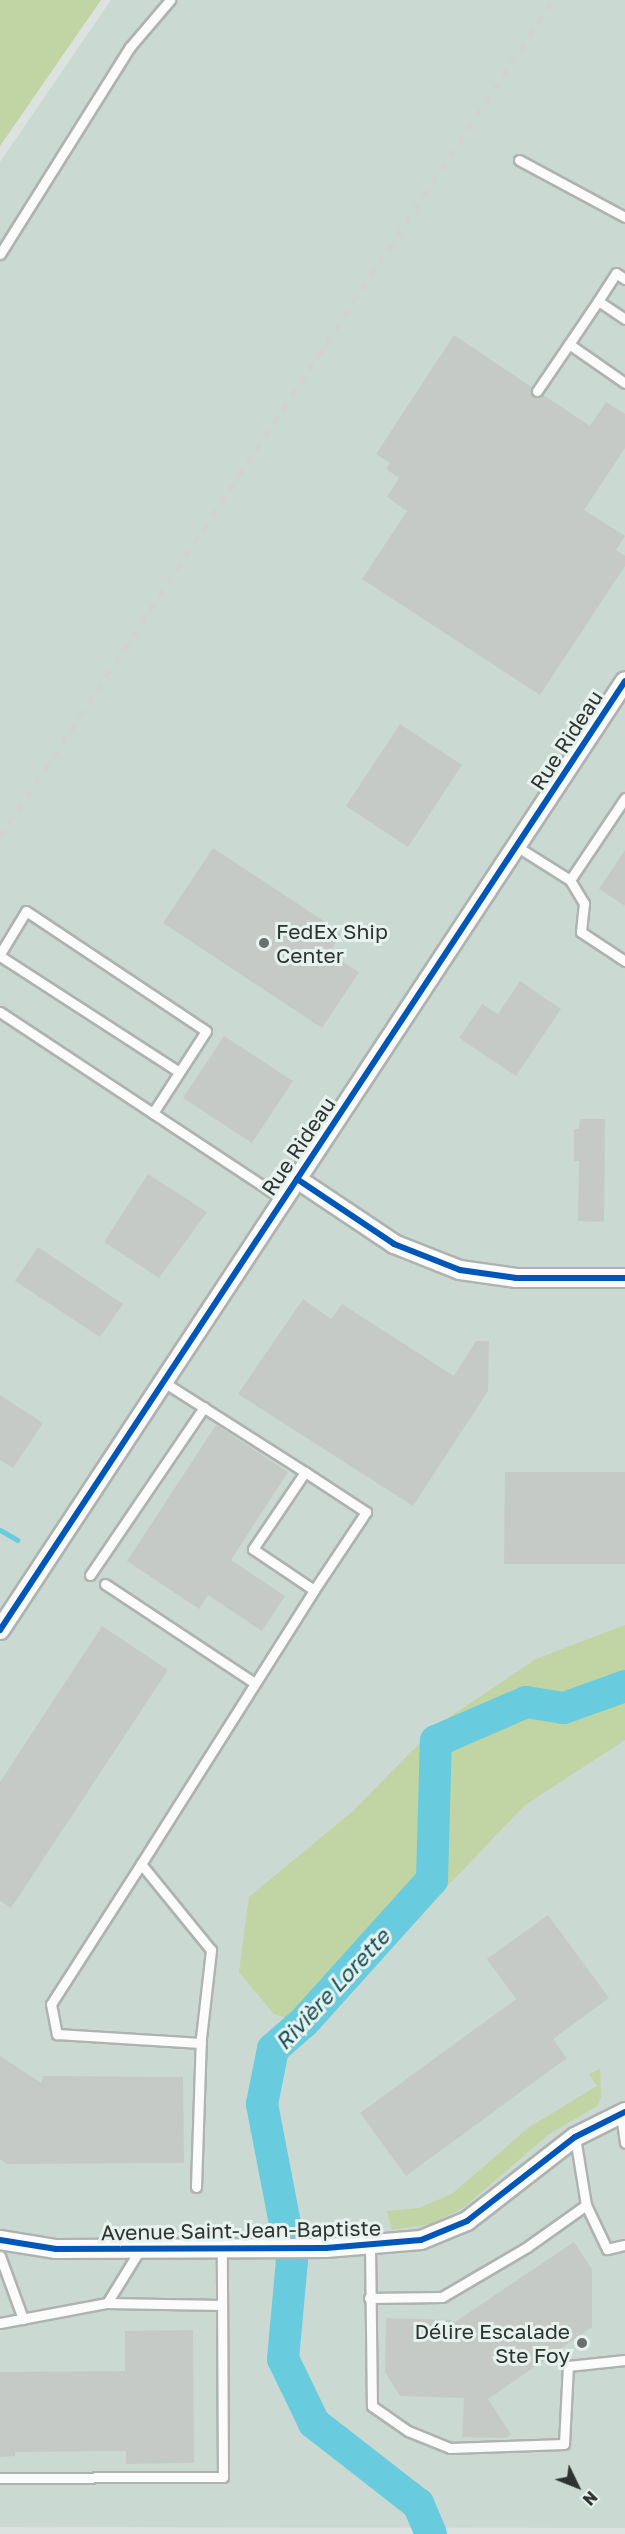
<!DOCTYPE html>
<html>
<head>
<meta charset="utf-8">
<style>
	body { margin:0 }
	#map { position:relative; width:625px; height:2534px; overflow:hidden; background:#dce2df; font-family:"Golos Text",sans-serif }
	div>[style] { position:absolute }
	.built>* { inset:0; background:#cbd9d3 }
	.green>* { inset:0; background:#c0d4a4 }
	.stream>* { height:5px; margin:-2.5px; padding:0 2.5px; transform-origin:2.5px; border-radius:2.5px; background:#68cbde }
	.river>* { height:32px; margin:-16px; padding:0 16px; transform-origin:16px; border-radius:16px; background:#68cbde }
	.building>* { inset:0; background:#c6cac7 }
	.roads { filter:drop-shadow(2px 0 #aeb3b1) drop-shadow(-2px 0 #aeb3b1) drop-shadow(0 2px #aeb3b1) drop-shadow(0 -2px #aeb3b1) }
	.service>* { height:9px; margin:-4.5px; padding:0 4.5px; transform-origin:4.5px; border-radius:4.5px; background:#fafbfa }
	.minor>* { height:18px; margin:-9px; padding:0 9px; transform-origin:9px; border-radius:9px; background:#fafbfa }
	.rail>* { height:4.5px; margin-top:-2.25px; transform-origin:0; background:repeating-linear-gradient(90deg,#d0d3d1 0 8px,transparent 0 16px) }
	.cycleway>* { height:6px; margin:-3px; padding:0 3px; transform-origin:3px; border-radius:3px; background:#0057b8 }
	.dots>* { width:16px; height:16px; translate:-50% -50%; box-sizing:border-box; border:3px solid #e6f2ed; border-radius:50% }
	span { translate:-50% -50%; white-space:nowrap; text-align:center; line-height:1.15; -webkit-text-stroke:6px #e6f2ed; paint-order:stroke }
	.street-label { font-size:21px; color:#2e3331 }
	.poi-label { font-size:21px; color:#2e3331 }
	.left { translate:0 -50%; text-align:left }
	.right { translate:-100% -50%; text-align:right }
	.water-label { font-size:22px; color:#124c58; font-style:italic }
	.north { position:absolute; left:547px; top:2456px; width:60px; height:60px; -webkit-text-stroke:4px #e6f2ed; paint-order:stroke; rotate:133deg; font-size:16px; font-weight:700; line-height:24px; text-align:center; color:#2e3331 }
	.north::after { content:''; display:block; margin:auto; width:21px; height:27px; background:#2e3331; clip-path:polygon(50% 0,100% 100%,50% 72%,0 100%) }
</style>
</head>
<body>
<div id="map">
	<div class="built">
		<i style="clip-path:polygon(111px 0,625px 0,625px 2528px,0 2527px,0 162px)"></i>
	</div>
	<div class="green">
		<i style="clip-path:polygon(0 0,101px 0,0 146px)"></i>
		<i style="clip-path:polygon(625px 1625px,625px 1740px,525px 1805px,312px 2027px,274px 2014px,239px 1972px,249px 1897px,352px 1812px,439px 1724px,536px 1659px)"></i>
		<i style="clip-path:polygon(600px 2069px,601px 2097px,597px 2106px,548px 2135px,463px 2208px,431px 2224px,392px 2230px,387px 2211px,419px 2208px,452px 2194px,528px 2128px,597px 2086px,589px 2074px)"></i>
	</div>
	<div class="stream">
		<i style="left:0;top:1530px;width:20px;rotate:30deg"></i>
	</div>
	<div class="river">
		<i style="left:431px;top:2534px;width:33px;rotate:-113deg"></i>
		<i style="left:418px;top:2504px;width:132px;rotate:-142.1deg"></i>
		<i style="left:314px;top:2423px;width:71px;rotate:-115.8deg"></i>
		<i style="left:283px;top:2359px;width:99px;rotate:-84.8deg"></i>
		<i style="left:292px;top:2260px;width:159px;rotate:-100.9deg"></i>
		<i style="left:262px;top:2104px;width:56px;rotate:-78.7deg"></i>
		<i style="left:273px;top:2049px;width:41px;rotate:-41.1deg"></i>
		<i style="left:304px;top:2022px;width:191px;rotate:-48deg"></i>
		<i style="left:432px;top:1880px;width:139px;rotate:-88.4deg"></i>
		<i style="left:436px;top:1741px;width:98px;rotate:-23.4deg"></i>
		<i style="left:526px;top:1702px;width:38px;rotate:9deg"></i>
		<i style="left:564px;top:1708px;width:65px;rotate:-19.8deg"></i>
	</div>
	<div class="building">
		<i style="clip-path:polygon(454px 335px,590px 426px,606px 402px,625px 414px,625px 448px,584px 510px,625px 536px,616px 550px,625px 556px,625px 566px,540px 695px,362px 579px,407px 511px,387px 497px,399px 478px,386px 469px,390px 463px,376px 454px)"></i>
		<i style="clip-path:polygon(400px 724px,462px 765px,408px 847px,346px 806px)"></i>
		<i style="clip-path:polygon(213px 848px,342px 933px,329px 953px,359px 972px,322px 1028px,163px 923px)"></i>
		<i style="clip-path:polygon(625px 850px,625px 906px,599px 889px)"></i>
		<i style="clip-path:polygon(520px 981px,561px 1009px,516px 1076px,459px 1038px,482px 1004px,498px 1014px)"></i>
		<i style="clip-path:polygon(224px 1036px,293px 1081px,252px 1143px,183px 1098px)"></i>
		<i style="clip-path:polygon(580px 1119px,605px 1119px,604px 1222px,578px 1221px,579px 1161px,574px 1161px,574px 1129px,579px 1129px)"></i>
		<i style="clip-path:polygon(148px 1174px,207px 1212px,159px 1278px,104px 1242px)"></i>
		<i style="clip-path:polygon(38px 1247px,123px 1304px,100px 1337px,15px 1281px)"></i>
		<i style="clip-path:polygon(303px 1299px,331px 1319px,342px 1304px,454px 1376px,476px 1341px,489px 1341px,488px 1391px,413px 1506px,238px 1394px)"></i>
		<i style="clip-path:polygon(0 1395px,43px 1423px,13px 1468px,0 1460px)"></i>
		<i style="clip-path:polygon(216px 1425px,288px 1472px,231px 1560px,285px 1596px,262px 1631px,208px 1595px,199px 1609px,127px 1561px)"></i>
		<i style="clip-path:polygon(505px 1472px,625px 1472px,625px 1564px,504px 1564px)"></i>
		<i style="clip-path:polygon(102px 1626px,168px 1670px,11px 1908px,0 1901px,0 1782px)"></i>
		<i style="clip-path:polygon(548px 1915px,609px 1998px,553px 2039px,567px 2058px,406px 2176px,360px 2113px,516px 1999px,487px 1959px)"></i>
		<i style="clip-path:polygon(0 2056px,41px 2083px,44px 2076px,183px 2077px,184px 2163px,6px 2164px,0 2159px)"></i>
		<i style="clip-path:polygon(574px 2242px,592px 2269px,592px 2327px,488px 2399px,511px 2434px,506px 2438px,462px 2437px,464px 2398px,400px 2396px,385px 2372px,386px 2318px,450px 2320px,452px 2324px)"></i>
		<i style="clip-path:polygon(193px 2330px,194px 2463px,126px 2464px,126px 2451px,15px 2452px,15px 2456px,0 2457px,0 2372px,125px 2371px,125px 2331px)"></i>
	</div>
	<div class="roads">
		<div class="service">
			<i style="left:519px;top:160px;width:120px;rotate:28.3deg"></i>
			<i style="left:0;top:254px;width:244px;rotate:-57.9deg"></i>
			<i style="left:130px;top:47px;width:62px;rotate:-49.6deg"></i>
			<i style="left:598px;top:301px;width:33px;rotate:-57deg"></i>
			<i style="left:616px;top:273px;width:11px;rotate:34deg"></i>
			<i style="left:625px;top:319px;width:32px;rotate:-146deg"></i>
			<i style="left:598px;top:301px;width:52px;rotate:124deg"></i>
			<i style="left:569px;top:344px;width:68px;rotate:34.9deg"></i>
			<i style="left:537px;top:391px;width:57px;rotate:-55.8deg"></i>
			<i style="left:516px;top:846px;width:64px;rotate:32.2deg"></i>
			<i style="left:570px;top:880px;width:99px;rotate:-56.1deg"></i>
			<i style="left:570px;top:880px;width:27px;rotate:59deg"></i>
			<i style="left:584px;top:903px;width:29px;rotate:96deg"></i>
			<i style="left:581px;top:932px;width:53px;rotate:33.4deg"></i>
			<i style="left:0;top:954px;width:50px;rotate:-58.8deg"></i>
			<i style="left:26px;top:911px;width:216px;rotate:33.7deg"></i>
			<i style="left:206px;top:1031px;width:98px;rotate:122.9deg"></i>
			<i style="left:0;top:956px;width:213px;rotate:32.9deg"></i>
			<i style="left:0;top:1012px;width:339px;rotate:33.5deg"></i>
			<i style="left:162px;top:1381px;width:169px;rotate:32.5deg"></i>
			<i style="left:305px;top:1472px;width:93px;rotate:124deg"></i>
			<i style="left:253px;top:1549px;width:73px;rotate:33.9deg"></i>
			<i style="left:314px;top:1590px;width:94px;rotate:-56.3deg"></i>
			<i style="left:366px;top:1512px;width:73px;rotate:-146.7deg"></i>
			<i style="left:90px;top:1575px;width:203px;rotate:-55.8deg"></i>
			<i style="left:105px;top:1584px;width:178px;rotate:33.5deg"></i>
			<i style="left:141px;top:1864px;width:166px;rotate:122.7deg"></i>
			<i style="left:51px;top:2004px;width:31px;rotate:79deg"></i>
			<i style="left:57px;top:2034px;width:144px;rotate:3.6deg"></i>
			<i style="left:621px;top:2114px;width:29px;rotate:82deg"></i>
			<i style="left:196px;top:2187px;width:149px;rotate:-88.1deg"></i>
			<i style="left:201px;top:2038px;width:89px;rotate:-83.5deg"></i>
			<i style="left:211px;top:1950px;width:111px;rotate:-129.1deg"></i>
			<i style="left:141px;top:1864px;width:324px;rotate:-57.7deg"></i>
			<i style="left:586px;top:2205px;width:49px;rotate:64.5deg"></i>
			<i style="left:607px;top:2249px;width:18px;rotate:-13deg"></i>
			<i style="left:370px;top:2246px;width:160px;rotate:89.3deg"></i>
			<i style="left:372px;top:2406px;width:44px;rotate:34.8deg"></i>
			<i style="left:408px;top:2431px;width:45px;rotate:22deg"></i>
			<i style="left:450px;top:2448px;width:114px;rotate:-2deg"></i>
			<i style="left:564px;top:2444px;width:78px;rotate:-87.1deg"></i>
			<i style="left:568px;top:2366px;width:57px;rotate:-6deg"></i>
			<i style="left:0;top:2256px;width:67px;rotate:69.9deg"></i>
			<i style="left:369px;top:2298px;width:73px;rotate:-0.8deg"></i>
			<i style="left:442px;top:2297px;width:99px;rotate:-30.5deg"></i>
			<i style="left:527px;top:2247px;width:72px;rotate:-35.4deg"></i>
			<i style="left:586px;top:2205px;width:69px;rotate:-99.2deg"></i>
			<i style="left:107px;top:2303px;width:115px;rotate:1deg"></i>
			<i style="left:0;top:2323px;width:109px;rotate:-10.6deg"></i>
			<i style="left:107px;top:2303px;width:65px;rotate:-58.3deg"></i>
			<i style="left:0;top:2478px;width:223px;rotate:-0.3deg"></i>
			<i style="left:223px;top:2477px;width:229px;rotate:-90.3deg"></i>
		</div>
		<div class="minor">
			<i style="left:297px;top:1179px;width:117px;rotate:33.8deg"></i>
			<i style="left:394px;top:1244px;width:71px;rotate:21.5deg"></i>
			<i style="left:460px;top:1270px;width:57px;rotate:8.1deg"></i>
			<i style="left:516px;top:1278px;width:109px"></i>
			<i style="left:0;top:1630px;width:1136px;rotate:-56.63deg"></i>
			<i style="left:0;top:2240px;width:57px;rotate:9.1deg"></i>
			<i style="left:56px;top:2249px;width:270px;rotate:-0.2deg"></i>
			<i style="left:326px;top:2248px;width:95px;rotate:-4.8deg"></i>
			<i style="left:421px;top:2240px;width:50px;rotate:-22.4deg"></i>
			<i style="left:467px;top:2221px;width:137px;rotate:-37.9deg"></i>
			<i style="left:575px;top:2137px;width:56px;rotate:-26.6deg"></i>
		</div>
	</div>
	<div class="rail">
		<i style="left:0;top:837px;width:1003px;rotate:-56.55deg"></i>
	</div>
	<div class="cycleway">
		<i style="left:297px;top:1179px;width:117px;rotate:33.8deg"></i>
		<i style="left:394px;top:1244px;width:71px;rotate:21.5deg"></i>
		<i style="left:460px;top:1270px;width:57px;rotate:8.1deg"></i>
		<i style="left:516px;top:1278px;width:109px"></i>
		<i style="left:0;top:1630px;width:1136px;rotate:-56.63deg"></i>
		<i style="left:0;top:2240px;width:57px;rotate:9.1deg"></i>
		<i style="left:56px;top:2249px;width:270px;rotate:-0.2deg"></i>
		<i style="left:326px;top:2248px;width:95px;rotate:-4.8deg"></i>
		<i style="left:421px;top:2240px;width:50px;rotate:-22.4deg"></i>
		<i style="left:467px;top:2221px;width:137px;rotate:-37.9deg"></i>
		<i style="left:575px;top:2137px;width:56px;rotate:-26.6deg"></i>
	</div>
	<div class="dots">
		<i style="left:264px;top:943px;background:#6b706e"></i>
		<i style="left:582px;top:2343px;background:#6b706e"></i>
	</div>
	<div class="street-label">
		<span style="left:566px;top:740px;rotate:-57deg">Rue Rideau</span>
		<span style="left:298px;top:1146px;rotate:-56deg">Rue Rideau</span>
		<span style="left:241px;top:2230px;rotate:-1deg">Avenue Saint-Jean-Baptiste</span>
	</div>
	<div class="poi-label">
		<span class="left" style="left:276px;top:943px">FedEx Ship<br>Center</span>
		<span class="right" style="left:570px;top:2343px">Délire Escalade<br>Ste Foy</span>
	</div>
	<div class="water-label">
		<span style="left:332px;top:1989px;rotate:-47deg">Rivière Lorette</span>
	</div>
	<div class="north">N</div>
</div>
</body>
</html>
